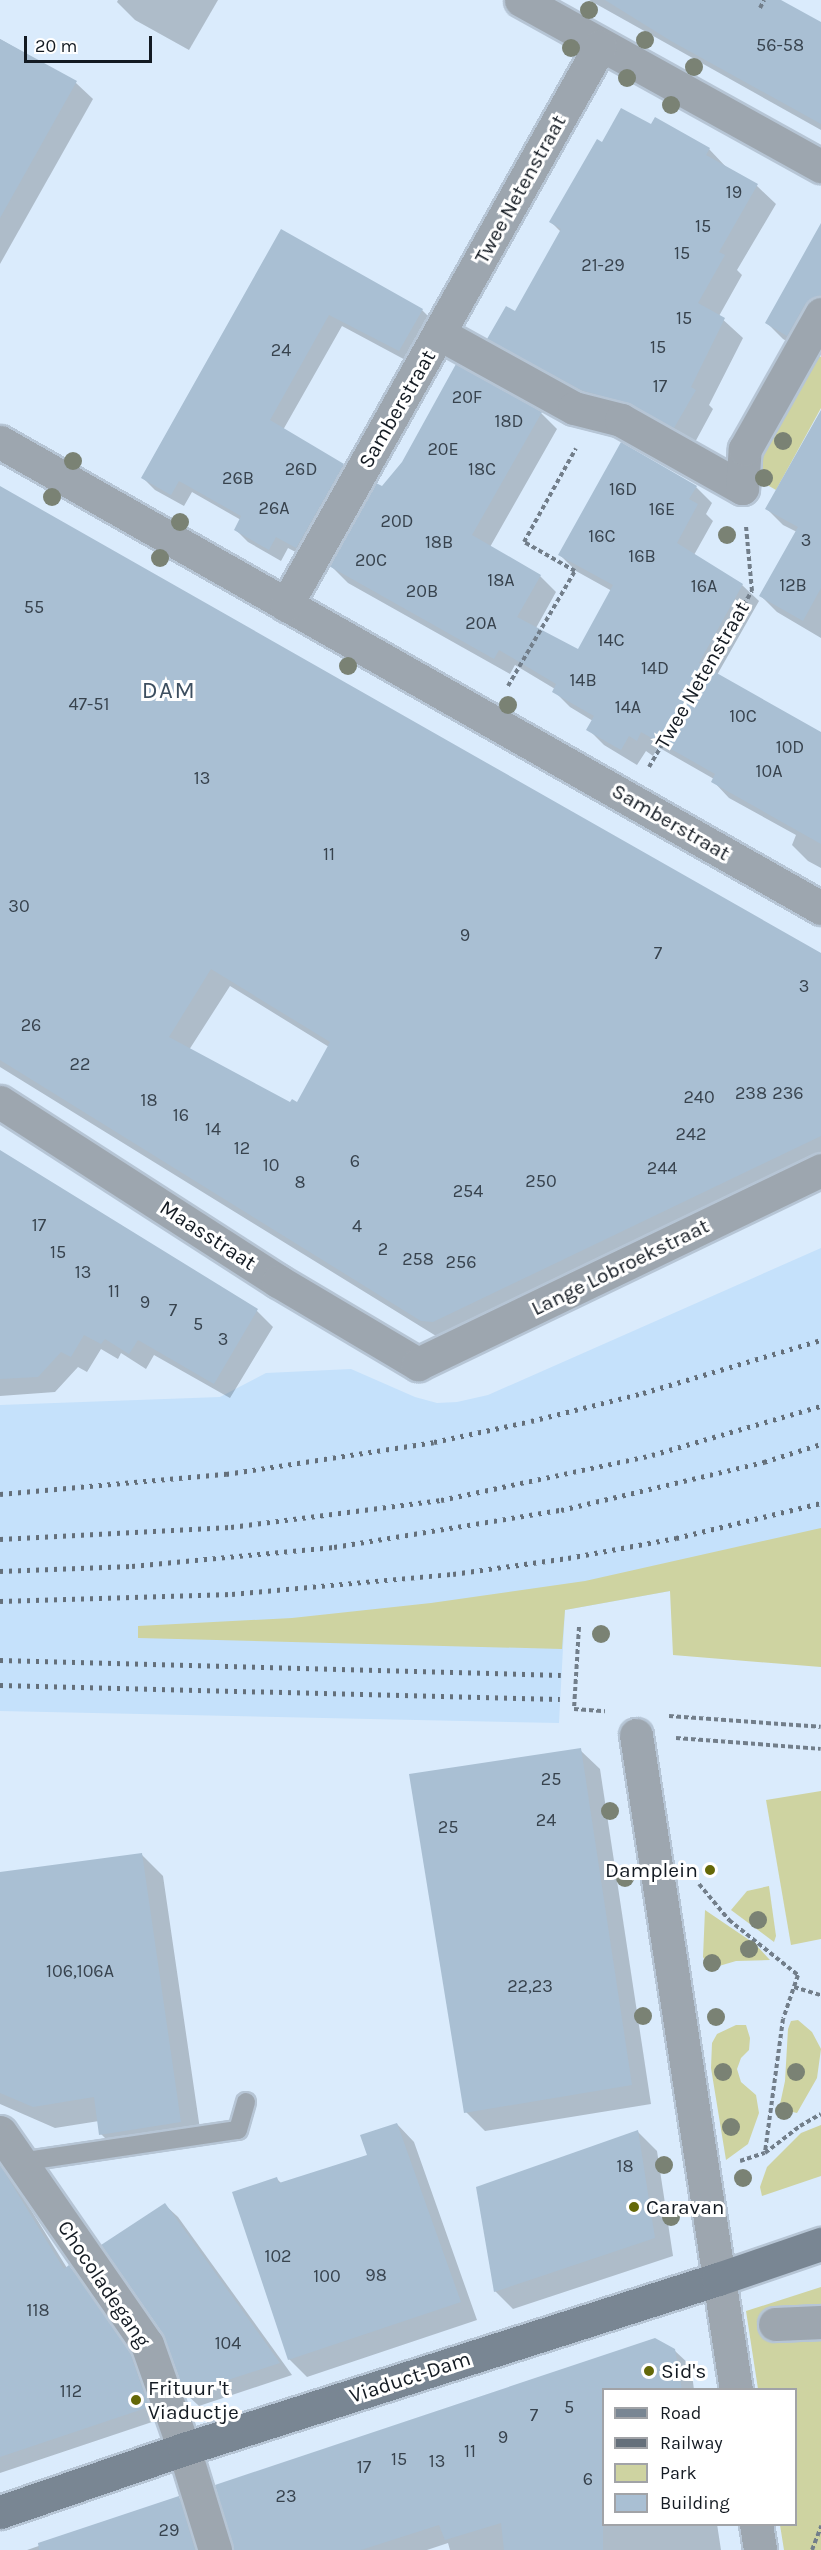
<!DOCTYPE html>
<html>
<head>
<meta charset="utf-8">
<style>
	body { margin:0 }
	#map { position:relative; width:821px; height:2550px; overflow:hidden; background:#daebfc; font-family:Karla,sans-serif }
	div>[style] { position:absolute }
	.built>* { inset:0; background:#c5e1fb }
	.green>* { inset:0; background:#ced3a1 }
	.shadow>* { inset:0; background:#0003 }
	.building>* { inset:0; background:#a9bfd3 }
	.path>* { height:4px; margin-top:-2px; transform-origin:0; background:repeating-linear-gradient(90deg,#727e8a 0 4.5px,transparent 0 7.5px) }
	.roads { filter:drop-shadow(2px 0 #b6c5d5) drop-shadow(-2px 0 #b6c5d5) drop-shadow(0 2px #b6c5d5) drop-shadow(0 -2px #b6c5d5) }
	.lane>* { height:18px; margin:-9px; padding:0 9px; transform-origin:9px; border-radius:9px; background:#9da6af }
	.street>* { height:33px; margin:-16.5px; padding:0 16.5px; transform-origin:16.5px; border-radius:16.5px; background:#9da6af }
	.secondary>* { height:33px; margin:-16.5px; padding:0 16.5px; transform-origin:16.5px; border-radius:16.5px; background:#798693 }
	.rail>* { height:4.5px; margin-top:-2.25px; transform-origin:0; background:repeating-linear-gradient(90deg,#646f7a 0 3px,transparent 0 9px) }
	.trees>* { width:18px; height:18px; margin:-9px; border-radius:50%; background:#7a8274 }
	.dots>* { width:16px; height:16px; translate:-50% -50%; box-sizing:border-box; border:3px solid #fff; border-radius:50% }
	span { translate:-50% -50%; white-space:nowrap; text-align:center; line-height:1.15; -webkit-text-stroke:6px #fff; paint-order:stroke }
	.number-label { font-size:18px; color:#38434e }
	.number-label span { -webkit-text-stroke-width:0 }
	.street-label { font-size:21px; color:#131a22 }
	.poi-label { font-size:21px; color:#131a22 }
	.right { translate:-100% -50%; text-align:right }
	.left { translate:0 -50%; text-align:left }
	.quarter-label { font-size:24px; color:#3d4f60; letter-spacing:1.5px }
	.legend { position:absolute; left:602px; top:2388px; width:195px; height:138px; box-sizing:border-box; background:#fff; border:2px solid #a1a3a7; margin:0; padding:8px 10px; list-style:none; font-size:18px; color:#131a22 }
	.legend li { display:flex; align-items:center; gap:12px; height:30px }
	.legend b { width:30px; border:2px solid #a1a3a7 }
	.scale { position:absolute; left:24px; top:36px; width:128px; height:27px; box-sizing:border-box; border:3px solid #131a22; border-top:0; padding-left:8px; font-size:18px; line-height:21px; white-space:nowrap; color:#131a22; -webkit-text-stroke:4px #fff; paint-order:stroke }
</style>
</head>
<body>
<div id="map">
	<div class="built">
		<i style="clip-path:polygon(821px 1248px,821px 1583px,670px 1591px,565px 1610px,559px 1723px,0 1711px,0 1405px,220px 1397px,266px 1373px,351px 1369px,415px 1397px,437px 1403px,457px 1402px,488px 1395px)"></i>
	</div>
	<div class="green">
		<i style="clip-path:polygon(814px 353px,821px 357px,821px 408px,776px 490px,750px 475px)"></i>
		<i style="clip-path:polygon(821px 1528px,821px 1667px,673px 1655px,670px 1591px,565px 1610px,562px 1649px,138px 1638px,138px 1626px,292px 1618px,431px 1603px,585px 1581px)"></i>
		<i style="clip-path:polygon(821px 1791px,821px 1939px,791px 1945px,766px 1800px)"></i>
		<i style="clip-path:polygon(769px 1886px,776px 1936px,774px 1942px,731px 1910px,747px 1891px)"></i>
		<i style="clip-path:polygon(705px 1910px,755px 1944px,770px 1960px,736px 1961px,719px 1966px,711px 1972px,703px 1957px)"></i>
		<i style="clip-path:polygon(798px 2020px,812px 2032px,821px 2049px,817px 2078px,797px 2113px,779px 2109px,785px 2081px,788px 2029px,791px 2021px)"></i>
		<i style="clip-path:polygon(736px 2025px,746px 2025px,750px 2038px,749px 2050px,741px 2058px,737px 2069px,741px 2082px,756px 2095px,759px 2113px,748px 2144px,726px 2160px,711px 2068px,712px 2043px,717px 2034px)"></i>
		<i style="clip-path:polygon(821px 2125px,821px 2176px,762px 2196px,760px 2187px,767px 2167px,801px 2133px)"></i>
		<i style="clip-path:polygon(821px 2287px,821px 2550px,784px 2550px,780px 2525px,796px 2524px,796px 2390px,758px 2389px,746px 2311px)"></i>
	</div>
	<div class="shadow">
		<i style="clip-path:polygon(118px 0,218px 0,189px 50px,135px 20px,117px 2px)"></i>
		<i style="clip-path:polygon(589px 0,779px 0,821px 24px,821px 130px)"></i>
		<i style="clip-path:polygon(0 39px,76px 83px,93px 99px,0 264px)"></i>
		<i style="clip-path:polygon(651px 126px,709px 149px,727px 168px,757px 186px,776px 204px,737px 270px,742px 275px,719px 316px,743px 338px,709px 405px,713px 409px,693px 446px,601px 408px,508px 357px,489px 339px,516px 313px,561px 232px,551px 222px,603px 144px)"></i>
		<i style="clip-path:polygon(821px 226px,821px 323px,804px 351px,783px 339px,767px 323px)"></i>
		<i style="clip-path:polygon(282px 231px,422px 310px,434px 322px,411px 363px,342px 326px,283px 430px,343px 465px,355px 477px,309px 559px,288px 548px,281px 561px,248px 542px,236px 530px,241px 520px,192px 492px,184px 506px,155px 490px,143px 478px)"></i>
		<i style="clip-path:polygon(821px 411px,821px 638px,777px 612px,761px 596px,797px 532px,783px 525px,767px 509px)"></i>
		<i style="clip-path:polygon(541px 413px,557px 429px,490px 547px,540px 576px,556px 592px,536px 628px,578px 651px,612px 591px,576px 571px,560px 555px,696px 487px,712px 503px,706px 514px,713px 521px,694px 555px,742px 585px,759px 601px,717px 675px,821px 733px,821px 868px,808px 861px,792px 845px,796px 835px,729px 798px,713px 781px,714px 779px,658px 747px,653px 756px,646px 751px,637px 765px,604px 745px,588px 729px,593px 721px,570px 707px,554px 691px,555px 689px,515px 665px,510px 674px,348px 583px,332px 567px,382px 488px)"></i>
		<i style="clip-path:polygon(evenodd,0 487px,821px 954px,821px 1162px,441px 1339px,0 1067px,0 487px,230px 986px,329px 1047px,298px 1104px,290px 1104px,189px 1050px,230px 986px)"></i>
		<i style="clip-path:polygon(0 1152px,257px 1311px,273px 1327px,230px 1398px,154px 1355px,146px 1369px,121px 1353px,118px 1359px,101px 1349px,87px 1372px,78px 1367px,55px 1392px,0 1396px)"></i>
		<i style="clip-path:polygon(580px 1750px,600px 1769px,651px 2104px,485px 2131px,466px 2112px)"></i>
		<i style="clip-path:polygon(141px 1854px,163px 1876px,202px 2143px,122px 2155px,101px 2134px,99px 2121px,55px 2128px,0 2104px,0 1874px)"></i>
		<i style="clip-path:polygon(397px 2124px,414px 2142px,477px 2320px,307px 2377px,289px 2359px,277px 2179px,282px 2184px,368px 2156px)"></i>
		<i style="clip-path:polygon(638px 2132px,657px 2151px,673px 2256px,513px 2309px,495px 2291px)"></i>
		<i style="clip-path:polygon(0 2160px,67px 2268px,69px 2267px,82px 2279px,142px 2367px,161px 2419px,0 2473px)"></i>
		<i style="clip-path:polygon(165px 2205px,178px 2217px,292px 2375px,199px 2406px,186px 2394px)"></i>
		<i style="clip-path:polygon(674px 2350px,691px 2366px,694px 2390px,604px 2390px,604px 2524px,717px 2524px,721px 2550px,450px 2550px,448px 2543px,427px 2550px,235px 2550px)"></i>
		<i style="clip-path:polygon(179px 2498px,195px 2515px,206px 2550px,27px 2550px)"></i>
	</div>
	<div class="building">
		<i style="clip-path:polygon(605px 0,781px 0,821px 22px,821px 124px,671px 41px)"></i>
		<i style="clip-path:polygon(0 39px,77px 81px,0 218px)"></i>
		<i style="clip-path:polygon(621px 108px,651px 124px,655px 117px,710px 148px,706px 155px,758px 184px,719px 252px,725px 255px,698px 303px,725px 318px,691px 387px,696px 390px,674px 428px,630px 404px,581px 390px,487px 339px,506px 306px,515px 311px,561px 229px,549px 222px,597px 139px,602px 142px)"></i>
		<i style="clip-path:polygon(821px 223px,821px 295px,812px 298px,805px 304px,787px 336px,765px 323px)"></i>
		<i style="clip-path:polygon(281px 229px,423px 309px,399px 351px,329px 315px,270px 420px,344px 464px,296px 548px,276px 537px,269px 550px,234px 530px,241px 516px,179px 481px,171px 495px,141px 478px)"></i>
		<i style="clip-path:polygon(456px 364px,542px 412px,472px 535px,541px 575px,517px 617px,578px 649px,613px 585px,558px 555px,621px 442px,697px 486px,689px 499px,698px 504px,677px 543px,743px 584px,699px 663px,821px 732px,821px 844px,711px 782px,715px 774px,641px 732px,637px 741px,629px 736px,621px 750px,586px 730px,594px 716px,552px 692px,556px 684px,499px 650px,494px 659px,329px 566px,376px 483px,382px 486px,402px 462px)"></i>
		<i style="clip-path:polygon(821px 410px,821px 588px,803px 621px,759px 596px,798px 527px,765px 509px)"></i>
		<i style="clip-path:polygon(evenodd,0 486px,821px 953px,821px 1136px,433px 1322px,421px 1321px,0 1060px,0 486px,211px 969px,330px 1042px,297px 1102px,292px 1099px,290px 1102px,169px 1037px,211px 969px)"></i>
		<i style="clip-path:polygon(0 1150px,258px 1309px,214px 1384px,138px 1340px,129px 1354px,105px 1339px,101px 1344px,84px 1335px,71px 1357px,61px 1352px,38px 1377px,0 1379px)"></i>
		<i style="clip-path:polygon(581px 1748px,632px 2085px,464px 2113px,409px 1774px)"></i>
		<i style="clip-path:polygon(142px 1853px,181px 2122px,99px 2135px,94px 2097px,33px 2107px,0 2093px,0 1872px)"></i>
		<i style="clip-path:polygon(397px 2123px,461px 2302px,288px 2360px,232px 2192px,277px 2177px,279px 2183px,367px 2155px,360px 2135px)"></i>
		<i style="clip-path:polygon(638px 2130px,655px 2238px,494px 2292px,476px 2187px)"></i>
		<i style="clip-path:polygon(0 2165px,64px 2269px,69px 2265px,130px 2353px,149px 2407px,0 2457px)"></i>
		<i style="clip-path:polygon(165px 2203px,280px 2363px,185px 2394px,163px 2334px,101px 2245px)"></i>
		<i style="clip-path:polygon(655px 2338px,675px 2349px,682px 2390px,603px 2390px,603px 2550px,504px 2550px,501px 2523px,445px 2540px,439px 2525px,361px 2550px,233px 2550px,215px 2485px)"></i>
		<i style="clip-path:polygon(179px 2496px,195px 2550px,39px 2550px,38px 2543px)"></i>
	</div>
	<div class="path">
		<i style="left:760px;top:8px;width:9px;rotate:-63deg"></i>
		<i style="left:508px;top:686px;width:133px;rotate:-59.8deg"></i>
		<i style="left:575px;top:571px;width:59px;rotate:-150.4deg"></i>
		<i style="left:524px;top:542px;width:107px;rotate:-61deg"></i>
		<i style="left:649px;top:767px;width:204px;rotate:-59.7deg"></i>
		<i style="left:752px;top:591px;width:65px;rotate:-95.3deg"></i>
		<i style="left:579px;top:1627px;width:82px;rotate:93.5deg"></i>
		<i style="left:574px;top:1709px;width:31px;rotate:4deg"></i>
		<i style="left:669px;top:1716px;width:152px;rotate:4.1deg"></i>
		<i style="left:676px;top:1738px;width:145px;rotate:4.3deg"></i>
		<i style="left:699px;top:1884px;width:47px;rotate:50.2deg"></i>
		<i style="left:729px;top:1920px;width:88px;rotate:38.6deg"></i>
		<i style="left:798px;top:1975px;width:46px;rotate:108.8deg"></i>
		<i style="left:783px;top:2019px;width:135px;rotate:97.7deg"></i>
		<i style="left:794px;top:1987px;width:28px;rotate:17deg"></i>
		<i style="left:740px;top:2161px;width:26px;rotate:-18deg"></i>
		<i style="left:765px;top:2153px;width:44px;rotate:-37.6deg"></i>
		<i style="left:800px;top:2126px;width:24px;rotate:-30deg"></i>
		<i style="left:812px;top:2550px;width:26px;rotate:-69deg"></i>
	</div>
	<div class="roads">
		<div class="lane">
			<i style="left:20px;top:2162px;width:220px;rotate:-8.4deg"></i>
			<i style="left:238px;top:2130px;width:29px;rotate:-74deg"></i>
		</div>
		<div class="street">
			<i style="left:521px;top:0;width:343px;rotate:29deg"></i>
			<i style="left:440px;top:334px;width:153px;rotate:28.9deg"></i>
			<i style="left:574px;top:408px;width:49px;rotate:14.3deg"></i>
			<i style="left:621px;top:420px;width:139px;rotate:29.3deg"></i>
			<i style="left:742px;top:488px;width:39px;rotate:-86deg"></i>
			<i style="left:745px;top:449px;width:155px;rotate:-60.6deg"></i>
			<i style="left:0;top:442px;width:944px;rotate:29.58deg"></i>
			<i style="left:286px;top:605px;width:641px;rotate:-60.68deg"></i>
			<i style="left:0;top:1102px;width:331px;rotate:32.8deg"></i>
			<i style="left:278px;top:1281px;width:163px;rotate:30.7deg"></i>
			<i style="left:418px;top:1364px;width:447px;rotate:-25.7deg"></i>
			<i style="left:636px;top:1735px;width:663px;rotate:81.32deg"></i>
			<i style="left:0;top:2132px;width:258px;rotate:55.3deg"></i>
			<i style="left:147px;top:2344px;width:111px;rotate:70.6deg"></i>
			<i style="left:184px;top:2449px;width:106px;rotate:72.9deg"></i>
			<i style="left:775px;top:2324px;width:46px;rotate:-2.5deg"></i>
			<i style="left:756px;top:2524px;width:26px;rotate:81deg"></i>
		</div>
		<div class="secondary">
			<i style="left:0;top:2512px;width:194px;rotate:-18.9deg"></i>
			<i style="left:184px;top:2449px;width:560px;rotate:-17.66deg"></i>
			<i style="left:718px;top:2279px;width:109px;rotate:-18.8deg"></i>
		</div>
	</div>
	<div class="rail">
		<i style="left:0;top:1494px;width:227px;rotate:-5.1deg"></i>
		<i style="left:226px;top:1474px;width:210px;rotate:-8.7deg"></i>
		<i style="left:434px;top:1442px;width:99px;rotate:-12.2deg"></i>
		<i style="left:531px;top:1421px;width:115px;rotate:-14deg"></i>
		<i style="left:643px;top:1393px;width:186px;rotate:-16.6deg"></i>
		<i style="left:0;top:1539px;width:231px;rotate:-3deg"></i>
		<i style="left:231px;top:1527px;width:212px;rotate:-7.3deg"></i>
		<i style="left:441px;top:1500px;width:216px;rotate:-12deg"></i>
		<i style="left:652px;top:1455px;width:176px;rotate:-16.2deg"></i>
		<i style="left:0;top:1571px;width:132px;rotate:-2.2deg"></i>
		<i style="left:132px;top:1566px;width:203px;rotate:-5.4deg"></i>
		<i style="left:334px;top:1547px;width:230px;rotate:-9.3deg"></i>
		<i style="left:561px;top:1510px;width:209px;rotate:-13.3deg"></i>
		<i style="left:764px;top:1462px;width:60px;rotate:-17.5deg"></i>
		<i style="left:0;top:1601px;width:232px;rotate:-1.7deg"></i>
		<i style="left:232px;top:1594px;width:222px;rotate:-5.2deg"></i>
		<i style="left:453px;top:1574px;width:116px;rotate:-7.9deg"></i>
		<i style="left:568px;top:1558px;width:110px;rotate:-10.5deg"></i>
		<i style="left:676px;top:1538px;width:149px;rotate:-13.6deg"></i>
		<i style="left:0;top:1660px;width:561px;rotate:1.53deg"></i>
		<i style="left:0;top:1685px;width:560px;rotate:1.43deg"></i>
	</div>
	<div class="trees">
		<i style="left:589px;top:10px"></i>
		<i style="left:645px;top:40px"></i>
		<i style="left:571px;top:48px"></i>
		<i style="left:694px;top:67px"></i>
		<i style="left:627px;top:78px"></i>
		<i style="left:671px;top:105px"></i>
		<i style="left:783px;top:441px"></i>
		<i style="left:73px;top:461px"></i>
		<i style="left:764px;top:478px"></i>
		<i style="left:52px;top:497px"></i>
		<i style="left:180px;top:522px"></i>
		<i style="left:727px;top:535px"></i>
		<i style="left:160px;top:558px"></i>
		<i style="left:348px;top:666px"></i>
		<i style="left:508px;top:705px"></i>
		<i style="left:601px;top:1634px"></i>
		<i style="left:610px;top:1811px"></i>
		<i style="left:625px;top:1878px"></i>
		<i style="left:758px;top:1920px"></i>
		<i style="left:749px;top:1949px"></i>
		<i style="left:712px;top:1963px"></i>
		<i style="left:643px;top:2016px"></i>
		<i style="left:716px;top:2017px"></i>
		<i style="left:723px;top:2072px"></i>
		<i style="left:796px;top:2072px"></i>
		<i style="left:784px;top:2111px"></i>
		<i style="left:731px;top:2127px"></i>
		<i style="left:664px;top:2165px"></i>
		<i style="left:743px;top:2178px"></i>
		<i style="left:671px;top:2217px"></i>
	</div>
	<div class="dots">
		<i style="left:710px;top:1870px;background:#646808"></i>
		<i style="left:634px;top:2207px;background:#646808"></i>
		<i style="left:649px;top:2371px;background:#646808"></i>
		<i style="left:136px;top:2400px;background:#646808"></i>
	</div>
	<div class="number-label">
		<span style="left:780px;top:45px">56-58</span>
		<span style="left:734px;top:192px">19</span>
		<span style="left:703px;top:226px">15</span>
		<span style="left:682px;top:253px">15</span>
		<span style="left:603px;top:265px">21-29</span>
		<span style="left:684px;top:318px">15</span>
		<span style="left:658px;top:347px">15</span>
		<span style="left:281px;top:350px">24</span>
		<span style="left:660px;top:386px">17</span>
		<span style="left:467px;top:397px">20F</span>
		<span style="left:509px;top:421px">18D</span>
		<span style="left:443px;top:449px">20E</span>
		<span style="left:301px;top:469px">26D</span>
		<span style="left:482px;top:469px">18C</span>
		<span style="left:238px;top:478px">26B</span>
		<span style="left:623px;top:489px">16D</span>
		<span style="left:274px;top:508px">26A</span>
		<span style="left:662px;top:509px">16E</span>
		<span style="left:397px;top:521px">20D</span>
		<span style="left:602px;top:536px">16C</span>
		<span style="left:806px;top:540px">3</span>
		<span style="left:439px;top:542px">18B</span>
		<span style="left:642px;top:556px">16B</span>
		<span style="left:371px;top:560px">20C</span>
		<span style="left:501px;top:580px">18A</span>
		<span style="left:793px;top:585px">12B</span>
		<span style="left:704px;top:586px">16A</span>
		<span style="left:422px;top:591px">20B</span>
		<span style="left:34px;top:607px">55</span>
		<span style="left:481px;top:623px">20A</span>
		<span style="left:611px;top:640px">14C</span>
		<span style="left:655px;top:668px">14D</span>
		<span style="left:583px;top:680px">14B</span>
		<span style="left:89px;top:704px">47-51</span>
		<span style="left:628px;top:707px">14A</span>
		<span style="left:743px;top:716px">10C</span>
		<span style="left:790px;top:747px">10D</span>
		<span style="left:769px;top:771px">10A</span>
		<span style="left:202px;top:778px">13</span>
		<span style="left:329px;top:854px">11</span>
		<span style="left:19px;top:906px">30</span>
		<span style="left:465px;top:935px">9</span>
		<span style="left:658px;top:953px">7</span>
		<span style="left:804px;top:986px">3</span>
		<span style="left:31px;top:1025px">26</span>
		<span style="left:80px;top:1064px">22</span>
		<span style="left:751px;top:1093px">238</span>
		<span style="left:788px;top:1093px">236</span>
		<span style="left:699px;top:1097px">240</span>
		<span style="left:149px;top:1100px">18</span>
		<span style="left:181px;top:1115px">16</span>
		<span style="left:213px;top:1129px">14</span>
		<span style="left:691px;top:1134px">242</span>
		<span style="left:242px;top:1148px">12</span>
		<span style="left:355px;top:1161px">6</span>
		<span style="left:271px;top:1165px">10</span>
		<span style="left:662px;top:1168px">244</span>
		<span style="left:541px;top:1181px">250</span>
		<span style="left:300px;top:1182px">8</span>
		<span style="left:468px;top:1191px">254</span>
		<span style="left:39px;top:1225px">17</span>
		<span style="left:357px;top:1226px">4</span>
		<span style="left:383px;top:1249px">2</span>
		<span style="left:58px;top:1252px">15</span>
		<span style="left:418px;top:1259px">258</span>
		<span style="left:461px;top:1262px">256</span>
		<span style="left:83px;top:1272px">13</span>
		<span style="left:114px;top:1291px">11</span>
		<span style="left:145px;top:1302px">9</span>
		<span style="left:173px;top:1310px">7</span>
		<span style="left:198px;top:1324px">5</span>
		<span style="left:223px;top:1339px">3</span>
		<span style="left:551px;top:1779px">25</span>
		<span style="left:546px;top:1820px">24</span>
		<span style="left:448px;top:1827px">25</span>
		<span style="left:80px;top:1971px">106,106A</span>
		<span style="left:530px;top:1986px">22,23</span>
		<span style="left:625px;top:2166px">18</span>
		<span style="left:278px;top:2256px">102</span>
		<span style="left:376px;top:2275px">98</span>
		<span style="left:327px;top:2276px">100</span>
		<span style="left:38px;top:2310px">118</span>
		<span style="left:228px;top:2343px">104</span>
		<span style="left:71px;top:2391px">112</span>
		<span style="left:569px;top:2407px">5</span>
		<span style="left:534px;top:2415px">7</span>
		<span style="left:503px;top:2437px">9</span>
		<span style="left:470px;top:2451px">11</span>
		<span style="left:399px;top:2459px">15</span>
		<span style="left:437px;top:2461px">13</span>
		<span style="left:364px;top:2467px">17</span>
		<span style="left:588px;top:2479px">6</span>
		<span style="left:286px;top:2496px">23</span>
		<span style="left:169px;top:2530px">29</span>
	</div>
	<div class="street-label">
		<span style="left:520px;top:189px;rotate:-61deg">Twee Netenstraat</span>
		<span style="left:397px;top:409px;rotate:-60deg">Samberstraat</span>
		<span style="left:702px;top:675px;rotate:-60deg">Twee Netenstraat</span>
		<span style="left:671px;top:822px;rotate:30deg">Samberstraat</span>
		<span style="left:208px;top:1235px;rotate:33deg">Maasstraat</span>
		<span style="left:620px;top:1267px;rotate:-26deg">Lange Lobroekstraat</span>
		<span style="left:104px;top:2284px;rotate:56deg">Chocoladegang</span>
		<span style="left:410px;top:2377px;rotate:-18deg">Viaduct-Dam</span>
	</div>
	<div class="poi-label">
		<span class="right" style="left:698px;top:1870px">Damplein</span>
		<span class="left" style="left:646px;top:2207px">Caravan</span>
		<span class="left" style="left:661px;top:2371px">Sid's</span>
		<span class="left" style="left:148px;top:2400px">Frituur 't<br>Viaductje</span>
	</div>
	<div class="quarter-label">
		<span style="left:169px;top:691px">DAM</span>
	</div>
	<ul class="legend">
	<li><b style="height:8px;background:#798693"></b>Road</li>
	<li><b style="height:8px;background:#646f7a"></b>Railway</li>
	<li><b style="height:16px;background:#ced3a1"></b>Park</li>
	<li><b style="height:16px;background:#a9bfd3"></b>Building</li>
	</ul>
	<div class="scale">20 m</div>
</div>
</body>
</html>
